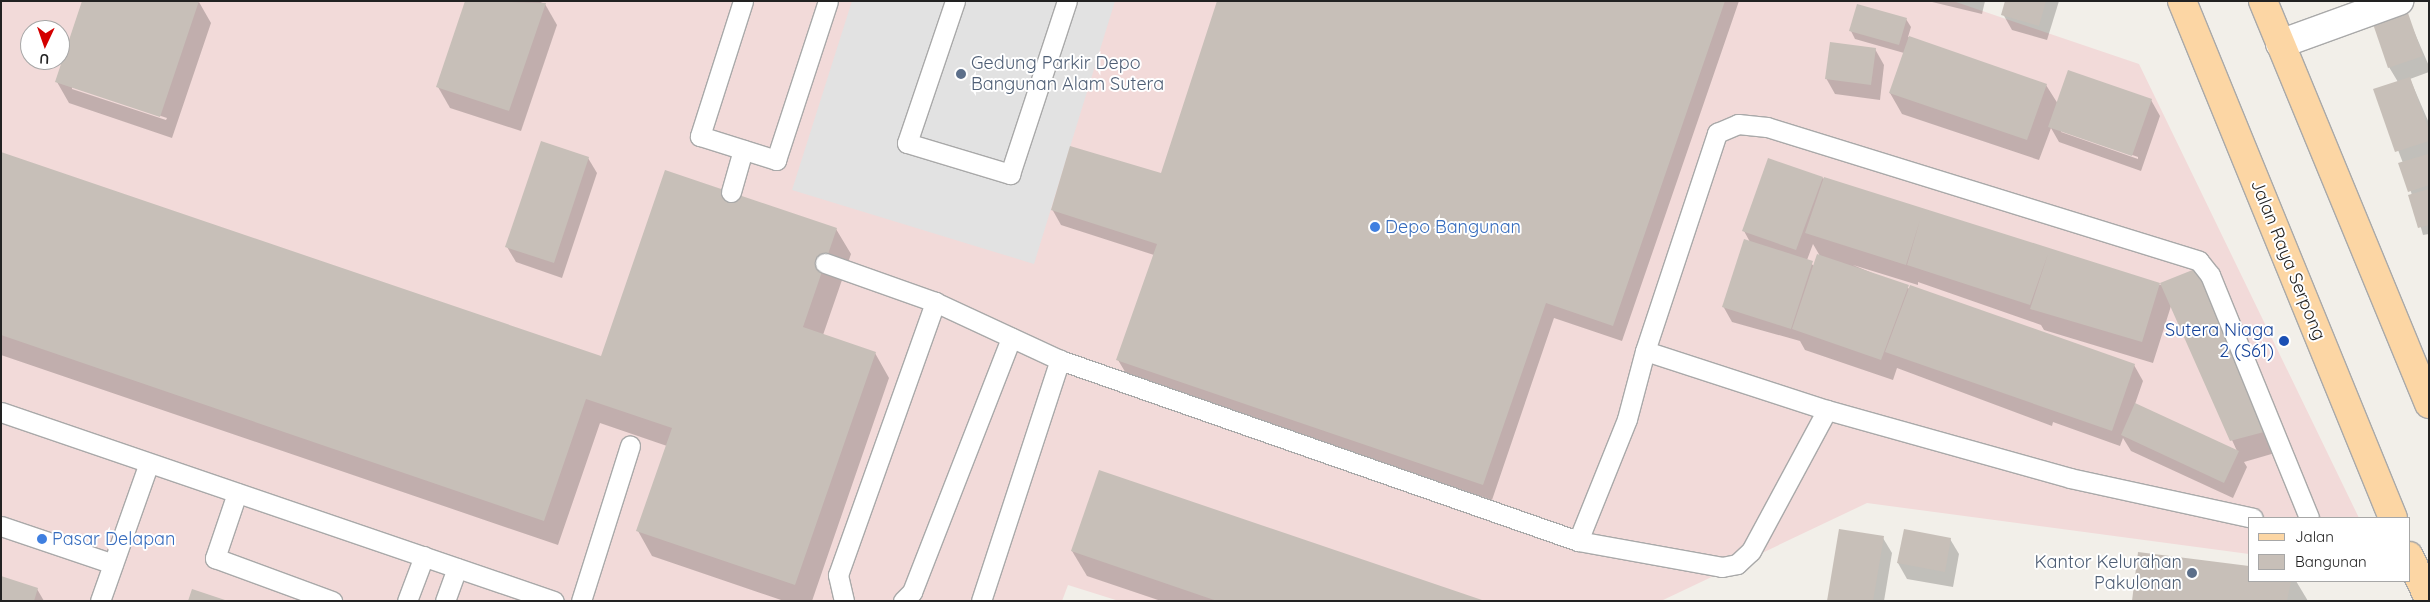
<!DOCTYPE html>
<html>
<head>
<meta charset="utf-8">
<style>
	body { margin:0 }
	#map { position:relative; width:2430px; height:602px; overflow:hidden; background:#f2efe9; font-family:Quicksand,sans-serif }
	div>[style] { position:absolute }
	.commercial>* { inset:0; background:#f2dad9 }
	.parking>* { inset:0; background:#e2e2e2 }
	.shadow>* { inset:0; background:#0003 }
	.building>* { inset:0; background:#c7bfb8 }
	.roads { filter:drop-shadow(1px 0 #a9a9a9) drop-shadow(-1px 0 #a9a9a9) drop-shadow(0 1px #a9a9a9) drop-shadow(0 -1px #a9a9a9) }
	.lane>* { height:19px; margin:-9.5px; padding:0 9.5px; transform-origin:9.5px; border-radius:9.5px; background:#fff }
	.street>* { height:28px; margin:-14px; padding:0 14px; transform-origin:14px; border-radius:14px; background:#fff }
	.primary>* { height:28px; margin:-14px; padding:0 14px; transform-origin:14px; border-radius:14px; background:#fcd6a4 }
	.dots>* { width:14px; height:14px; translate:-50% -50%; box-sizing:border-box; border:2px solid #fff; border-radius:50% }
	span { translate:-50% -50%; white-space:nowrap; text-align:center; line-height:1.15; -webkit-text-stroke:4px #fff; paint-order:stroke }
	.service-label { font-size:18px; color:#4e5e75 }
	.left { translate:0 -50%; text-align:left }
	.right { translate:-100% -50%; text-align:right }
	.shop-label { font-size:18px; color:#366cbe }
	.street-label { font-size:18px; color:#222 }
	.transit-label { font-size:18px; color:#164399 }
	.frame { position:absolute; inset:0; border:2px solid #222; pointer-events:none }
	.legend { position:absolute; left:2248px; top:517px; width:162px; height:65px; box-sizing:border-box; background:#fff; border:1px solid #a7a7a7; margin:0; padding:6px 9px; list-style:none; font-size:15px; color:#222 }
	.legend li { display:flex; align-items:center; gap:10px; height:25px }
	.legend b { width:25px; border:1px solid #a7a7a7 }
	.north { position:absolute; left:20px; top:20px; width:50px; height:50px; box-sizing:border-box; background:#fff; border:1px solid #a7a7a7; border-radius:50%; rotate:183deg; font-size:14px; font-weight:700; line-height:20px; text-align:center; color:#222 }
	.north::after { content:''; display:block; margin:auto; width:18px; height:22px; background:#d40000; clip-path:polygon(50% 0,100% 100%,50% 72%,0 100%) }
</style>
</head>
<body>
<div id="map">
	<div class="commercial">
		<i style="clip-path:polygon(evenodd,1px 1px,1953px 1px,2139px 64px,2359px 518px,2249px 518px,2249px 554px,1867px 503px,1661px 601px,1119px 601px,1068px 585px,1062px 601px,1px 601px,1px 1px,30px 30px,60px 30px,60px 60px,30px 60px,30px 30px)"></i>
	</div>
	<div class="parking">
		<i style="clip-path:polygon(852px 1px,1115px 1px,1034px 264px,792px 190px)"></i>
	</div>
	<div class="shadow">
		<i style="clip-path:polygon(466px 1px,538px 1px,545px 4px,557px 25px,521px 131px,450px 108px,438px 87px)"></i>
		<i style="clip-path:polygon(1219px 1px,1739px 1px,1622px 341px,1554px 318px,1492px 500px,1127px 375px,1118px 360px,1154px 255px,1061px 225px,1052px 209px,1162px 174px)"></i>
		<i style="clip-path:polygon(1928px 1px,1985px 1px,1982px 14px)"></i>
		<i style="clip-path:polygon(2007px 1px,2059px 1px,2047px 40px,2012px 30px,2003px 14px)"></i>
		<i style="clip-path:polygon(evenodd,199px 2px,211px 23px,172px 138px,69px 103px,57px 82px,199px 2px,72px 87px,167px 118px,166px 120px,72px 89px,72px 87px)"></i>
		<i style="clip-path:polygon(2407px 15px,2429px 66px,2429px 72px,2410px 79px,2429px 123px,2429px 234px,2423px 235px,2403px 163px,2375px 90px,2398px 82px,2389px 67px)"></i>
		<i style="clip-path:polygon(evenodd,1906px 19px,1911px 27px,1908px 37px,2046px 85px,2058px 104px,2151px 100px,2160px 116px,2141px 171px,2059px 142px,2051px 128px,2039px 160px,1902px 114px,1890px 93px,1904px 53px,1855px 39px,1851px 31px,1906px 19px,2061px 130px,2138px 157px,2138px 159px,2061px 132px,2061px 130px)"></i>
		<i style="clip-path:polygon(1875px 49px,1884px 65px,1880px 100px,1835px 94px,1826px 78px)"></i>
		<i style="clip-path:polygon(1px 155px,602px 358px,836px 229px,851px 254px,823px 335px,875px 353px,889px 378px,812px 601px,784px 601px,652px 556px,638px 531px,667px 446px,600px 423px,558px 545px,1px 355px)"></i>
		<i style="clip-path:polygon(588px 158px,597px 173px,562px 278px,516px 262px,507px 247px)"></i>
		<i style="clip-path:polygon(evenodd,1822px 178px,2160px 285px,2200px 269px,2275px 453px,2244px 462px,2247px 467px,2233px 498px,2131px 451px,2123px 438px,2120px 446px,2053px 422px,2052px 426px,1897px 368px,1893px 380px,1805px 350px,1800px 341px,1732px 322px,1723px 306px,1750px 242px,1744px 231px,1822px 178px,1813px 244px,1820px 256px,1814px 266px,1807px 260px,1813px 244px,1822px 178px,1853px 265px,1918px 285px,1918px 282px,2041px 325px,2044px 330px,2153px 363px,2171px 306px,2237px 451px,2135px 404px,2143px 381px,2134px 365px,1910px 289px,1853px 265px)"></i>
		<i style="clip-path:polygon(1905px 530px,1950px 539px,1959px 554px,1953px 587px,1907px 579px,1898px 563px)"></i>
		<i style="clip-path:polygon(1883px 538px,1892px 553px,1884px 601px,1828px 601px)"></i>
		<i style="clip-path:polygon(1072px 551px,1479px 601px,1161px 601px,1087px 576px)"></i>
		<i style="clip-path:polygon(2249px 581px,2296px 581px,2308px 601px,2133px 601px)"></i>
		<i style="clip-path:polygon(37px 589px,44px 601px,1px 601px)"></i>
	</div>
	<div class="building">
		<i style="clip-path:polygon(82px 1px,199px 1px,160px 117px,55px 82px)"></i>
		<i style="clip-path:polygon(465px 1px,546px 3px,509px 111px,436px 87px)"></i>
		<i style="clip-path:polygon(1217px 1px,1725px 1px,1613px 326px,1546px 303px,1483px 485px,1116px 360px,1157px 244px,1051px 210px,1070px 146px,1161px 173px)"></i>
		<i style="clip-path:polygon(2005px 1px,2046px 1px,2039px 26px,2001px 15px)"></i>
		<i style="clip-path:polygon(1857px 4px,1907px 18px,1899px 45px,1849px 31px)"></i>
		<i style="clip-path:polygon(2408px 13px,2423px 56px,2388px 68px,2373px 24px)"></i>
		<i style="clip-path:polygon(1909px 36px,2047px 84px,2027px 140px,1889px 93px)"></i>
		<i style="clip-path:polygon(1830px 42px,1876px 48px,1871px 85px,1825px 79px)"></i>
		<i style="clip-path:polygon(2068px 70px,2152px 99px,2132px 156px,2048px 127px)"></i>
		<i style="clip-path:polygon(2410px 77px,2429px 130px,2429px 141px,2395px 152px,2373px 89px)"></i>
		<i style="clip-path:polygon(541px 141px,589px 157px,554px 263px,505px 247px)"></i>
		<i style="clip-path:polygon(1px 152px,601px 356px,665px 170px,837px 228px,803px 327px,876px 352px,795px 585px,636px 531px,672px 428px,586px 399px,544px 521px,1px 335px)"></i>
		<i style="clip-path:polygon(2428px 154px,2429px 185px,2408px 192px,2398px 163px)"></i>
		<i style="clip-path:polygon(1768px 158px,1823px 177px,1796px 250px,1742px 231px)"></i>
		<i style="clip-path:polygon(1824px 177px,2160px 283px,2200px 267px,2264px 432px,2230px 441px,2160px 283px,2142px 342px,2030px 309px,2048px 254px,2030px 305px,1907px 265px,1920px 220px,1906px 265px,1805px 233px)"></i>
		<i style="clip-path:polygon(2429px 189px,2429px 225px,2418px 228px,2408px 195px)"></i>
		<i style="clip-path:polygon(1744px 239px,1813px 261px,1791px 329px,1722px 307px)"></i>
		<i style="clip-path:polygon(1817px 254px,1909px 285px,1881px 360px,1792px 329px)"></i>
		<i style="clip-path:polygon(1910px 285px,2135px 364px,2112px 431px,1885px 352px)"></i>
		<i style="clip-path:polygon(2135px 403px,2239px 451px,2224px 483px,2121px 435px)"></i>
		<i style="clip-path:polygon(1099px 470px,1482px 600px,1482px 601px,1217px 601px,1071px 551px)"></i>
		<i style="clip-path:polygon(1839px 529px,1884px 536px,1873px 601px,1827px 601px)"></i>
		<i style="clip-path:polygon(1904px 529px,1951px 538px,1945px 572px,1897px 563px)"></i>
		<i style="clip-path:polygon(2138px 552px,2249px 566px,2249px 581px,2291px 581px,2287px 601px,2132px 601px)"></i>
		<i style="clip-path:polygon(1px 576px,38px 588px,34px 601px,1px 601px)"></i>
		<i style="clip-path:polygon(192px 589px,225px 600px,225px 601px,188px 601px)"></i>
	</div>
	<div class="roads">
		<div class="lane">
			<i style="left:743px;top:1px;width:142px;rotate:107.7deg"></i>
			<i style="left:700px;top:136px;width:80px;rotate:17.5deg"></i>
			<i style="left:776px;top:160px;width:167px;rotate:-71.9deg"></i>
			<i style="left:955px;top:1px;width:150px;rotate:108.7deg"></i>
			<i style="left:907px;top:143px;width:108px;rotate:16.8deg"></i>
			<i style="left:1010px;top:174px;width:182px;rotate:-71.8deg"></i>
			<i style="left:731px;top:192px;width:44px;rotate:-74.1deg"></i>
			<i style="left:825px;top:263px;width:117px;rotate:19.5deg"></i>
			<i style="left:935px;top:302px;width:138px;rotate:24.9deg"></i>
			<i style="left:1060px;top:360px;width:549px;rotate:19.26deg"></i>
			<i style="left:1578px;top:541px;width:146px;rotate:10.2deg"></i>
			<i style="left:1722px;top:567px;width:15px;rotate:-11deg"></i>
			<i style="left:1737px;top:564px;width:19px;rotate:-43deg"></i>
			<i style="left:1751px;top:551px;width:160px;rotate:-61.7deg"></i>
			<i style="left:1827px;top:410px;width:252px;rotate:15.6deg"></i>
			<i style="left:2070px;top:478px;width:187px;rotate:12.3deg"></i>
			<i style="left:1827px;top:410px;width:191px;rotate:-162deg"></i>
			<i style="left:1645px;top:351px;width:230px;rotate:-71.7deg"></i>
			<i style="left:1717px;top:133px;width:23px;rotate:-23deg"></i>
			<i style="left:1738px;top:124px;width:29px;rotate:6deg"></i>
			<i style="left:1767px;top:127px;width:452px;rotate:17.2deg"></i>
			<i style="left:2199px;top:261px;width:18px;rotate:52deg"></i>
			<i style="left:2210px;top:275px;width:262px;rotate:67.8deg"></i>
			<i style="left:1px;top:412px;width:584px;rotate:18.87deg"></i>
			<i style="left:237px;top:493px;width:69px;rotate:108.7deg"></i>
			<i style="left:215px;top:558px;width:125px;rotate:20.2deg"></i>
			<i style="left:1px;top:526px;width:118px;rotate:18.7deg"></i>
			<i style="left:1578px;top:541px;width:131px;rotate:-68.1deg"></i>
			<i style="left:1627px;top:419px;width:70px;rotate:-75.2deg"></i>
			<i style="left:100px;top:601px;width:146px;rotate:-70.5deg"></i>
			<i style="left:407px;top:601px;width:48px;rotate:-69.3deg"></i>
			<i style="left:445px;top:601px;width:35px;rotate:-70deg"></i>
			<i style="left:581px;top:601px;width:163px;rotate:-72.5deg"></i>
			<i style="left:844px;top:601px;width:27px;rotate:-103deg"></i>
			<i style="left:838px;top:575px;width:290px;rotate:-70.4deg"></i>
			<i style="left:903px;top:601px;width:13px;rotate:-45deg"></i>
			<i style="left:912px;top:592px;width:273px;rotate:-68.7deg"></i>
			<i style="left:981px;top:601px;width:254px;rotate:-71.9deg"></i>
		</div>
		<div class="street">
			<i style="left:2280px;top:44px;width:127px;rotate:-19.9deg"></i>
		</div>
		<div class="primary">
			<i style="left:2182px;top:1px;width:558px;rotate:67.8deg"></i>
			<i style="left:2263px;top:1px;width:436px;rotate:67.6deg"></i>
			<i style="left:2409px;top:556px;width:47px;rotate:65.1deg"></i>
		</div>
	</div>
	<div class="dots">
		<i style="left:961px;top:74px;background:#5c6f8a"></i>
		<i style="left:1375px;top:227px;background:#3f7fe0"></i>
		<i style="left:2284px;top:341px;background:#1a4fb4"></i>
		<i style="left:42px;top:539px;background:#3f7fe0"></i>
		<i style="left:2192px;top:573px;background:#5c6f8a"></i>
	</div>
	<div class="service-label">
		<span class="left" style="left:971px;top:74px">Gedung Parkir Depo<br>Bangunan Alam Sutera</span>
		<span class="right" style="left:2182px;top:573px">Kantor Kelurahan<br>Pakulonan</span>
	</div>
	<div class="shop-label">
		<span class="left" style="left:1385px;top:227px">Depo Bangunan</span>
		<span class="left" style="left:52px;top:539px">Pasar Delapan</span>
	</div>
	<div class="street-label">
		<span style="left:2288px;top:260px;rotate:68deg">Jalan Raya Serpong</span>
	</div>
	<div class="transit-label">
		<span class="right" style="left:2274px;top:341px">Sutera Niaga<br>2 (S61)</span>
	</div>
	<div class="frame"></div>
	<ul class="legend">
	<li><b style="height:6px;background:#fcd6a4"></b>Jalan</li>
	<li><b style="height:14px;background:#c7bfb8"></b>Bangunan</li>
	</ul>
	<div class="north">U</div>
</div>
</body>
</html>
